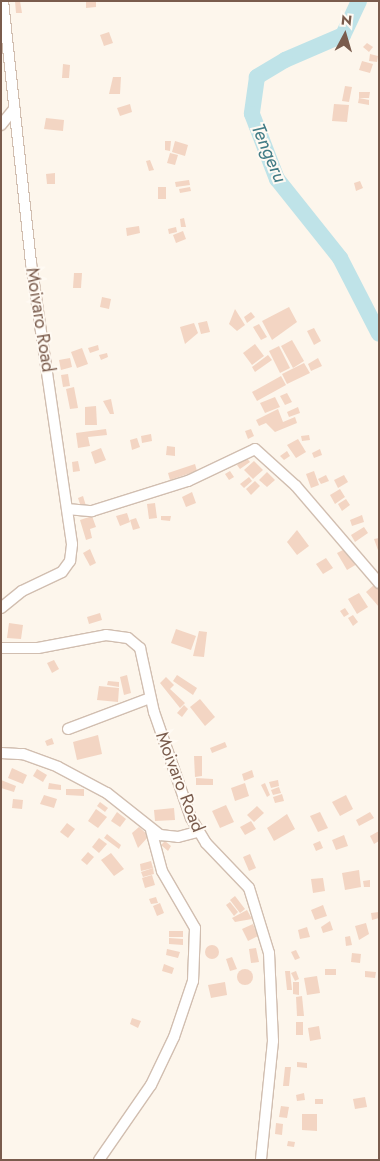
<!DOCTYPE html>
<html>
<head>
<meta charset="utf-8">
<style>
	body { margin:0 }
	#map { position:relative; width:380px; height:1161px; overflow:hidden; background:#fdf6ec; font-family:Jost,sans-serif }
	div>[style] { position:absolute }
	.river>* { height:16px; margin:-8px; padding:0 8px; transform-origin:8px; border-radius:8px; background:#bfe3e8 }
	.building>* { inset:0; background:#f3d5c3 }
	.round { border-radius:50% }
	.roads { filter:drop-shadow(1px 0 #d1beb0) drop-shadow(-1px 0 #d1beb0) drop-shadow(0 1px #d1beb0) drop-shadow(0 -1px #d1beb0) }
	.minor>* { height:10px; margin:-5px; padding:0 5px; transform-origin:5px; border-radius:5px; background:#fff }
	span { translate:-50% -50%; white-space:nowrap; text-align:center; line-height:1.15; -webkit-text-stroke:4px #fffaf3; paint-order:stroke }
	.street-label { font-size:18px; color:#7a5c4d }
	.water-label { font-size:19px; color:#437c86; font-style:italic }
	.frame { position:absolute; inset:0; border:2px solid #7a5c4d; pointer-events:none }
	.north { position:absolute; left:320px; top:10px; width:50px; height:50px; -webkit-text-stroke:4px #fffaf3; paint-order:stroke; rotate:6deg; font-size:14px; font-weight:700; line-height:20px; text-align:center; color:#7a5c4d }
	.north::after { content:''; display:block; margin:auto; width:18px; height:22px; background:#7a5c4d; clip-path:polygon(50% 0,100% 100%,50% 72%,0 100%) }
</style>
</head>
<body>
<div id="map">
	<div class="river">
		<i style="left:359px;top:1px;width:38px;rotate:115deg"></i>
		<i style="left:343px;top:35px;width:63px;rotate:156.7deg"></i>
		<i style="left:285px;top:60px;width:33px;rotate:149deg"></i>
		<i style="left:257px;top:77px;width:37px;rotate:98deg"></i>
		<i style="left:252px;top:114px;width:70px;rotate:69deg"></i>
		<i style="left:277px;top:179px;width:101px;rotate:51.4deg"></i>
		<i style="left:340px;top:258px;width:85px;rotate:62.8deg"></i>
	</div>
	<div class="building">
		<i style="clip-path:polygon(15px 1px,20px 1px,22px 13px,16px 13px)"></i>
		<i style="clip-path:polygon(86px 1px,96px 1px,96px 7px,86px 8px)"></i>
		<i style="clip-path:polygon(109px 32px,113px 43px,104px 46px,100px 35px)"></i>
		<i style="clip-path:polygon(367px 43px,373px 47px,369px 52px,363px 47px)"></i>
		<i style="clip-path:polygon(370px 54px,378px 56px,377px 62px,369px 61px)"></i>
		<i style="clip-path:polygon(362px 61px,373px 64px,370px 73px,359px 70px)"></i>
		<i style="clip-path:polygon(63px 64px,70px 65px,69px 78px,62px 78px)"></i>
		<i style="clip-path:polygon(113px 77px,121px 77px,120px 94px,109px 94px)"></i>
		<i style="clip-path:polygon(345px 86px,352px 87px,349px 102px,342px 101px)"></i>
		<i style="clip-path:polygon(359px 92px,370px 92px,369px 98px,359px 98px)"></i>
		<i style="clip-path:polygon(359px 98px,369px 100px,369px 105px,358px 103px)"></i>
		<i style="clip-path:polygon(130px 104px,132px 112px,120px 116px,117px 108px)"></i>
		<i style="clip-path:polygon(334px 104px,349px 105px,347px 122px,332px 121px)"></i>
		<i style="clip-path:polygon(46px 118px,64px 120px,63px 131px,44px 129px)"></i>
		<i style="clip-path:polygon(165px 141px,171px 141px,170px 151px,165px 150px)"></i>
		<i style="clip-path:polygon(175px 141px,188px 145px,185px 156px,172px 152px)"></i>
		<i style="clip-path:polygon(170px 153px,178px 155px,175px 165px,167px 163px)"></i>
		<i style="clip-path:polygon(150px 160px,154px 170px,149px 171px,146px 161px)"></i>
		<i style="clip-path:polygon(55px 173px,55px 184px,47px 184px,46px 174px)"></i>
		<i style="clip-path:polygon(189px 180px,190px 185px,176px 187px,175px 182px)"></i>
		<i style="clip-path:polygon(360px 181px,363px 188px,356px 191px,354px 183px)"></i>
		<i style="clip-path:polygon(158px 187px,166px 187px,166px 199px,158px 199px)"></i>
		<i style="clip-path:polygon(190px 187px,191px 191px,180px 193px,179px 189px)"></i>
		<i style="clip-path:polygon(184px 218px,186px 227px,181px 227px,180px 219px)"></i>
		<i style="clip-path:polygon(139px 226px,140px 233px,127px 236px,126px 228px)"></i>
		<i style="clip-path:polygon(176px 227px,177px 232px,169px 234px,168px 229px)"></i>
		<i style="clip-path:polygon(183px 231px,186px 239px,176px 243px,173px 235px)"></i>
		<i style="clip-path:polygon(74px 273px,82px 273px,81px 288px,73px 288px)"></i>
		<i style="clip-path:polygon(102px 297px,111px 299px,109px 309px,100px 307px)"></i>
		<i style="clip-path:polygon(289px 307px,297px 322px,272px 340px,262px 321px)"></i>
		<i style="clip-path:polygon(235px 309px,245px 325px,237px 331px,229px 324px)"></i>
		<i style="clip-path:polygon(251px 312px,255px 317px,247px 323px,244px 317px)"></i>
		<i style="clip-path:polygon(207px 321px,210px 332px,201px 334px,198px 323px)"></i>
		<i style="clip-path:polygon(194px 323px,198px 333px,185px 344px,180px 327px)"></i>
		<i style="clip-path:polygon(259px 324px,267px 337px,261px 340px,253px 327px)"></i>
		<i style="clip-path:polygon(314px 328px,321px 341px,314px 345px,307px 331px)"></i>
		<i style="clip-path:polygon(292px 340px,304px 361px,293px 368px,281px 346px)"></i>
		<i style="clip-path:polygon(255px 344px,264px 356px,252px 365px,243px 353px)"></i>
		<i style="clip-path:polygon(98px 345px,99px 350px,90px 353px,88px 348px)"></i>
		<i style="clip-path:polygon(279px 346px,290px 368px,280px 373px,269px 351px)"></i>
		<i style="clip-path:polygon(82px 348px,88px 364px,77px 368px,71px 352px)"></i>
		<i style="clip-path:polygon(107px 353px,108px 357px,101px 360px,99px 355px)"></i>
		<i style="clip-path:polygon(268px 355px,272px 360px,255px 372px,252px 367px)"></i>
		<i style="clip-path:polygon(70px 358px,72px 367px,61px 370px,59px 360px)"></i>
		<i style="clip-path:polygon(318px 358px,322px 366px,311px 371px,308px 364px)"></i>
		<i style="clip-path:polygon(304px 363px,310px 373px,287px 384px,282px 374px)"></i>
		<i style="clip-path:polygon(68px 374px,70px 386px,63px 387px,61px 375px)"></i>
		<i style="clip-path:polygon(281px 376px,286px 385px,257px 401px,252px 392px)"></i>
		<i style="clip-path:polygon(74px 387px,78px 408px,70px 409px,66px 389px)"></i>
		<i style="clip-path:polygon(287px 393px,292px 402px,285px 405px,280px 396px)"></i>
		<i style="clip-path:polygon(275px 397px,280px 407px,265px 413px,260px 403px)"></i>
		<i style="clip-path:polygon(111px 399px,114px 414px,110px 414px,103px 401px)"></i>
		<i style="clip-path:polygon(96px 406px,97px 425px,85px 425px,85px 407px)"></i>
		<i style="clip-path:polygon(298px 407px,300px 413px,289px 417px,287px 412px)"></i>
		<i style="clip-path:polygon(278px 409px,283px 422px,295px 417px,297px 423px,275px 432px,266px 423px,259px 426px,256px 420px)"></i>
		<i style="clip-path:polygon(106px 429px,107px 435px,88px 437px,90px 446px,78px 448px,76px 433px)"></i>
		<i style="clip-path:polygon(251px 429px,254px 436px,248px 439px,245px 431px)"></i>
		<i style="clip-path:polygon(151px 434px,152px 441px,142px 443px,141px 436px)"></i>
		<i style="clip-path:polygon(309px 435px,310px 440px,302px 441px,301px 436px)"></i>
		<i style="clip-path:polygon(137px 438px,140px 447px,132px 450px,130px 440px)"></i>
		<i style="clip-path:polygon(298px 439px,306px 452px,296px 458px,287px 445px)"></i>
		<i style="clip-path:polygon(167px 446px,175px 447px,175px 456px,166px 455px)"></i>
		<i style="clip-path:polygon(101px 448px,106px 460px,95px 464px,91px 452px)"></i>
		<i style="clip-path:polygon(320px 449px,322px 455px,314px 458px,312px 453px)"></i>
		<i style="clip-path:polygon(287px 451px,290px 456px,284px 460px,280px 456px)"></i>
		<i style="clip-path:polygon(246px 457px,250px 462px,240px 469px,237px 465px)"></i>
		<i style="clip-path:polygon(78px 461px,80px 471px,73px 472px,72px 462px)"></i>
		<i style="clip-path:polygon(254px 461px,263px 470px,253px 479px,244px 470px)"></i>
		<i style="clip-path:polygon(195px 464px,197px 471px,170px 480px,168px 473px)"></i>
		<i style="clip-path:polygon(230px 471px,234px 477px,229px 480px,225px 474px)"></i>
		<i style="clip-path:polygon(314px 471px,319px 485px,311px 488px,306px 474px)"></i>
		<i style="clip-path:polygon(267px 472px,275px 480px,267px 487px,259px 480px)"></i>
		<i style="clip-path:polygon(326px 475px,329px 481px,321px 484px,318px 479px)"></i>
		<i style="clip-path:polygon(344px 475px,348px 482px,338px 488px,334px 480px)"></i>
		<i style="clip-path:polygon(249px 477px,252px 481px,244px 488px,240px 484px)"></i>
		<i style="clip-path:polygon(255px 481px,260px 486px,251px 495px,246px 489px)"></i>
		<i style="clip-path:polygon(340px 489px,345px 497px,335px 504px,330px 495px)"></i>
		<i style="clip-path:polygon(192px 492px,196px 503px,186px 507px,182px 497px)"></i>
		<i style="clip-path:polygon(83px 496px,86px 506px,81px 507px,78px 498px)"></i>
		<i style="clip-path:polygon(346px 499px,350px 505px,342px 511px,338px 504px)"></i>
		<i style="clip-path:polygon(155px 503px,157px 518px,149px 519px,147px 504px)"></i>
		<i style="clip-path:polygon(127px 513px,130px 522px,120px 526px,116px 516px)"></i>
		<i style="clip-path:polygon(362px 515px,364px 522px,352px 526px,350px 520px)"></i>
		<i style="clip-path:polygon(92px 516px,96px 527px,90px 529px,92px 538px,86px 540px,80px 520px)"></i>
		<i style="clip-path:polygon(161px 516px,171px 516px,170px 521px,161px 520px)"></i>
		<i style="clip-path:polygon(136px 518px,140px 528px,133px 530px,130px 520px)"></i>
		<i style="clip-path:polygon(364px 527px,368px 533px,355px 542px,351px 535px)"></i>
		<i style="clip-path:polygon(297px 530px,309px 546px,297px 555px,287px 542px)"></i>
		<i style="clip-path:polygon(379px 538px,379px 553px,374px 539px)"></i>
		<i style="clip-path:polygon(347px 548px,357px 564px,347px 570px,337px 553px)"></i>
		<i style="clip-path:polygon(90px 549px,96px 563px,90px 566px,83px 553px)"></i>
		<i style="clip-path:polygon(326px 558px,333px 568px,323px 574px,316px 564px)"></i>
		<i style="clip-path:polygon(375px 584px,379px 588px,379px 607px,366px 592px)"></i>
		<i style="clip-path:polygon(359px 593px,368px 607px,357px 614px,348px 599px)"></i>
		<i style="clip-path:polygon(345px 608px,349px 614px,344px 617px,340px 611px)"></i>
		<i style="clip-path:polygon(100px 613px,102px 620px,89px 624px,87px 617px)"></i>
		<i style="clip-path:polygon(353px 615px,358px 622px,353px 626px,348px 618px)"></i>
		<i style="clip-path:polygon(9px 623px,23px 625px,21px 639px,7px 638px)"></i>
		<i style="clip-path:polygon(176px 629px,196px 636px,191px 650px,171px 643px)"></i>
		<i style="clip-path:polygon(199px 631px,207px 632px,204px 657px,193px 656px)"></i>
		<i style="clip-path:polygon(54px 660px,59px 669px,52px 673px,47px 663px)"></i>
		<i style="clip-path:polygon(127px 675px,131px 693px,124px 695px,120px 677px)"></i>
		<i style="clip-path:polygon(177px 675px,197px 688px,193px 695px,173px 681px)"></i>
		<i style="clip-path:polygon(166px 677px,174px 685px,170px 689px,185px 703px,180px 708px,160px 683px)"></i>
		<i style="clip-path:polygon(108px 681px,119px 682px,119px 687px,107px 685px)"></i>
		<i style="clip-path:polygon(99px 686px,119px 688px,118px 702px,97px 700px)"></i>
		<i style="clip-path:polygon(200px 699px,215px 717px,205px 726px,190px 707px)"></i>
		<i style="clip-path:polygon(184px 705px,188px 709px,182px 717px,177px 713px)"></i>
		<i style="clip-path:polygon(98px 735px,102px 754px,77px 760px,73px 742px)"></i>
		<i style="clip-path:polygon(52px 738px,54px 744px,47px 746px,45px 741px)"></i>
		<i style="clip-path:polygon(225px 742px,227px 747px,212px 753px,210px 748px)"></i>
		<i style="clip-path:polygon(194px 756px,202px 756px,202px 776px,195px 777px)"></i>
		<i style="clip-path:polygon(12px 768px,27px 775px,23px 784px,8px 778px)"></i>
		<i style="clip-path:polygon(37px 769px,47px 775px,43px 782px,33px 776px)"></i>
		<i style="clip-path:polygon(252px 770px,254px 777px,244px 781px,242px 774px)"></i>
		<i style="clip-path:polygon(196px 778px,213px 779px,213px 785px,196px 785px)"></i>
		<i style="clip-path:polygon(1px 780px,16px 786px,14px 792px,1px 788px)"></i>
		<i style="clip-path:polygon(278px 780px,279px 786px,271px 788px,269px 782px)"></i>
		<i style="clip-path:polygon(49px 783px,61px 785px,61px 790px,48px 789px)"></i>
		<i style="clip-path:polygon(245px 783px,249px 796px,235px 801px,231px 788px)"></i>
		<i style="clip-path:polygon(265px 783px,270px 795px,267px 797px,261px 785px)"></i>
		<i style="clip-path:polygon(279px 787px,281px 793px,273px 795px,271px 790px)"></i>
		<i style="clip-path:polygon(66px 789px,84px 789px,84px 796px,66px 795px)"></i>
		<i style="clip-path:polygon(282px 794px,284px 801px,275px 803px,273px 797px)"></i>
		<i style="clip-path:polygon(44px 795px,57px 799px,54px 808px,40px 804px)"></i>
		<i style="clip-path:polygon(346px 795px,353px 809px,340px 816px,332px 802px)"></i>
		<i style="clip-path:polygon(13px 799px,23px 800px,22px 809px,12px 808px)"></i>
		<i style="clip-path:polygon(100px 802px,108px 808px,105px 812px,97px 806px)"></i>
		<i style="clip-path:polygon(226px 805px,234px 822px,220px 828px,212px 811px)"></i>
		<i style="clip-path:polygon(257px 806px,264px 813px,254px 822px,247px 815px)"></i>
		<i style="clip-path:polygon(174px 808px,175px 820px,155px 821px,154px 810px)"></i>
		<i style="clip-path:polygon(96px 809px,107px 817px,98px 828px,88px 821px)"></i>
		<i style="clip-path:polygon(117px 812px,126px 819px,120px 827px,111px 821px)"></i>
		<i style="clip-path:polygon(320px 812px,328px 828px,318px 832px,310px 816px)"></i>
		<i style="clip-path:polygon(370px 812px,374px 818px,359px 826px,356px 820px)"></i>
		<i style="clip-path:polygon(287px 814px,295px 829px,274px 841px,267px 828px)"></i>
		<i style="clip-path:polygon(251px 821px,256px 829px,245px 835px,240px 827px)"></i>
		<i style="clip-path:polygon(67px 823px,75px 829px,68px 838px,60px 832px)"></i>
		<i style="clip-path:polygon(139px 827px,149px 836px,138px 848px,132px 833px)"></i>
		<i style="clip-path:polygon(379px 831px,379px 841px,374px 844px,370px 836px)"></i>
		<i style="clip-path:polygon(107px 834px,121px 845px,119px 849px,104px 838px)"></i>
		<i style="clip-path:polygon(344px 835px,348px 846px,336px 850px,332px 840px)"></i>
		<i style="clip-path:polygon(99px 838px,107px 844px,99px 853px,92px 847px)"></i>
		<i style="clip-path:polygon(165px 841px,171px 846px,168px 851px,161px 845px)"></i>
		<i style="clip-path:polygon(320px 841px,323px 848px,316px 851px,313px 844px)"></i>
		<i style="clip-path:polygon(88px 852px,94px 857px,87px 865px,81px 860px)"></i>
		<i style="clip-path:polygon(111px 853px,124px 869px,114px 876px,101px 860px)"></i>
		<i style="clip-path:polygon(250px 854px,256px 868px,249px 871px,243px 857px)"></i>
		<i style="clip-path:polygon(151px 861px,153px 868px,141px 871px,140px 864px)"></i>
		<i style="clip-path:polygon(153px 868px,154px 874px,143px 877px,141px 872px)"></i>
		<i style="clip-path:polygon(359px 870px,361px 887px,345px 890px,342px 873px)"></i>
		<i style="clip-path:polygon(152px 875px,155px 885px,145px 888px,142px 878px)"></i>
		<i style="clip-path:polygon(323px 878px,325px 891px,313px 893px,311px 879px)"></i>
		<i style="clip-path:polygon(370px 880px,370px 887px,364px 887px,363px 881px)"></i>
		<i style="clip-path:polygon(235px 896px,245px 909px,240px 913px,230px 900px)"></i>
		<i style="clip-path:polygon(156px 897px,158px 903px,151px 904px,149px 899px)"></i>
		<i style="clip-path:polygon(230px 902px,238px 912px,234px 916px,226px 905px)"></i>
		<i style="clip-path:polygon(160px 903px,164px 913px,157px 916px,153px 906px)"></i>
		<i style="clip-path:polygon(323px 905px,327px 916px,315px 920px,311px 910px)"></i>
		<i style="clip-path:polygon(247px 910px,252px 919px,235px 922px,232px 918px)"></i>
		<i style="clip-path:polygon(379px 912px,379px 918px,372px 920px,371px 913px)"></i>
		<i style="clip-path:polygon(330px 921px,333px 930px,323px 933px,321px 927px)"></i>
		<i style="clip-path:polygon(366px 923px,369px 934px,359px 940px,355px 926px)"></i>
		<i style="clip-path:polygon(253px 924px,258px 936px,248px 941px,242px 929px)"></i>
		<i style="clip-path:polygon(307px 927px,310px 937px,300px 939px,298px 930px)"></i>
		<i style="clip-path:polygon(169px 931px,183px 931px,183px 937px,169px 937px)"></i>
		<i style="clip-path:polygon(350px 936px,352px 945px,346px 946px,345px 937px)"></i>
		<i style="clip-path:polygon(169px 938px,183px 939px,183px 945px,169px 944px)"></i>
		<i class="round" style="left:205px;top:945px;width:14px;height:14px"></i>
		<i style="clip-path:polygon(256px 948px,259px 962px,251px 963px,249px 949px)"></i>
		<i style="clip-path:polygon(167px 949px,180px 952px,178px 958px,166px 955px)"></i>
		<i style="clip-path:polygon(296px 950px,300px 958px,295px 960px,291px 952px)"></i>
		<i style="clip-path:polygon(352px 953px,361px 954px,360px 963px,351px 962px)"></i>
		<i style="clip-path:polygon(232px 957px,237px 969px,230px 971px,226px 959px)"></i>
		<i style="clip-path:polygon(164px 964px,174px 968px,172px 974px,162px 971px)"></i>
		<i class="round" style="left:237px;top:969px;width:16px;height:16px"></i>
		<i style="clip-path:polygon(325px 969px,336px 969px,336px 975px,325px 975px)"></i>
		<i style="clip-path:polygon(285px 971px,290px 971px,292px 990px,287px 990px)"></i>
		<i style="clip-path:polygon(296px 971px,299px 979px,295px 981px,291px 973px)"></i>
		<i style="clip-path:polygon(365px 971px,376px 972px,375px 978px,365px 977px)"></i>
		<i style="clip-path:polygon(317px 976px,320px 993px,307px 995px,304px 978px)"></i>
		<i style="clip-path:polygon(225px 982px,227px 995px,211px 998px,208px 985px)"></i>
		<i style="clip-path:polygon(293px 982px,299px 982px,299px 995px,293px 994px)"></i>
		<i style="clip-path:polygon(302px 996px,304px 1016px,297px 1016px,296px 997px)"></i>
		<i style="clip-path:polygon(132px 1018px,141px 1021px,138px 1028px,130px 1024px)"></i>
		<i style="clip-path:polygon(296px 1022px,303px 1022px,303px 1035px,296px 1035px)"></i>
		<i style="clip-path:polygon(319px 1026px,321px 1039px,310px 1041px,308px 1028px)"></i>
		<i style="clip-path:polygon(297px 1062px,307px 1063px,307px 1068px,297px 1067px)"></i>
		<i style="clip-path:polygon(285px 1067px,291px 1067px,289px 1086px,283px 1086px)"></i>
		<i style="clip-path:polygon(304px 1093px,305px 1100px,297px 1101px,296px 1095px)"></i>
		<i style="clip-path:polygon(365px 1097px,367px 1107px,355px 1109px,353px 1099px)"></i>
		<i style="clip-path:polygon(315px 1099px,323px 1099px,323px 1104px,315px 1104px)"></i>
		<i style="clip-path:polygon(281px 1106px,289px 1107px,287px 1118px,279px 1117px)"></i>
		<i style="clip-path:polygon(302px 1114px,317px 1114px,317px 1131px,302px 1130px)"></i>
		<i style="clip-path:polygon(276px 1123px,283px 1124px,282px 1135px,275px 1134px)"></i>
		<i style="clip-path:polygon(288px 1141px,295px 1142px,294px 1147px,287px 1146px)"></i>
	</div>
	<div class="roads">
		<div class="minor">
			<i style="left:1px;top:125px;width:21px;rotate:-51deg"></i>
			<i style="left:67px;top:509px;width:25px;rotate:5deg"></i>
			<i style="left:92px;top:511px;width:101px;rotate:-17.4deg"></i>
			<i style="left:188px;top:481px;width:74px;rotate:-25.5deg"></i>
			<i style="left:255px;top:449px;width:55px;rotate:42.1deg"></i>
			<i style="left:296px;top:486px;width:128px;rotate:49.4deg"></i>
			<i style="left:1px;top:608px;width:27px;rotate:-39deg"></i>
			<i style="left:22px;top:591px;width:44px;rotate:-25.4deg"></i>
			<i style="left:62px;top:572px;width:14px;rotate:-54deg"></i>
			<i style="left:70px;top:561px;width:17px;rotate:-83deg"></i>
			<i style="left:72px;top:544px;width:284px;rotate:-98.3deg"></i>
			<i style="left:31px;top:263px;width:263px;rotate:-96.1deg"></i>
			<i style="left:1px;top:648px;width:37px"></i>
			<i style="left:38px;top:648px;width:69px;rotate:-10.8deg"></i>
			<i style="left:106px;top:635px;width:22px;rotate:8deg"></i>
			<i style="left:128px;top:638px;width:16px;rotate:40deg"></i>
			<i style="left:140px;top:648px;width:66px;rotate:77.7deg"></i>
			<i style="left:154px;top:712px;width:112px;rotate:70.8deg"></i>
			<i style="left:191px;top:818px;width:29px;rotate:59deg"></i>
			<i style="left:206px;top:843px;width:62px;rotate:46.3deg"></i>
			<i style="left:249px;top:888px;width:68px;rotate:72.9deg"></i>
			<i style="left:269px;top:953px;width:88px;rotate:87.4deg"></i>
			<i style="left:273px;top:1041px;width:120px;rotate:95.8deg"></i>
			<i style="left:68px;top:729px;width:88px;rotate:-20.7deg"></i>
			<i style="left:1px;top:753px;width:22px;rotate:3deg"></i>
			<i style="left:23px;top:754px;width:37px;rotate:20deg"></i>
			<i style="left:58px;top:767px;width:55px;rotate:28deg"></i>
			<i style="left:107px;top:793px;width:68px;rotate:38.4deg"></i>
			<i style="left:160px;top:835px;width:18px;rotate:6deg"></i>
			<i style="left:178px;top:837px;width:20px;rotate:-15deg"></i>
			<i style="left:99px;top:1160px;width:91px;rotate:-55.3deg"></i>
			<i style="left:151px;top:1085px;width:53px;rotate:-64.4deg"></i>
			<i style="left:174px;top:1037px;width:59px;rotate:-71.3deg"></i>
			<i style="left:193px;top:981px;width:53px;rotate:-87.8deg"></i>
			<i style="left:195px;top:928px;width:66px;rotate:-120.1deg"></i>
			<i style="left:162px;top:871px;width:42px;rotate:-105deg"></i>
		</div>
	</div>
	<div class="street-label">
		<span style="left:40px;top:320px;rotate:81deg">Moivaro Road</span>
		<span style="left:180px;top:782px;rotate:69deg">Moivaro Road</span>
	</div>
	<div class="water-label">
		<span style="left:269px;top:153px;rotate:67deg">Tengeru</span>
	</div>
	<div class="frame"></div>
	<div class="north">N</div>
</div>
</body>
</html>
